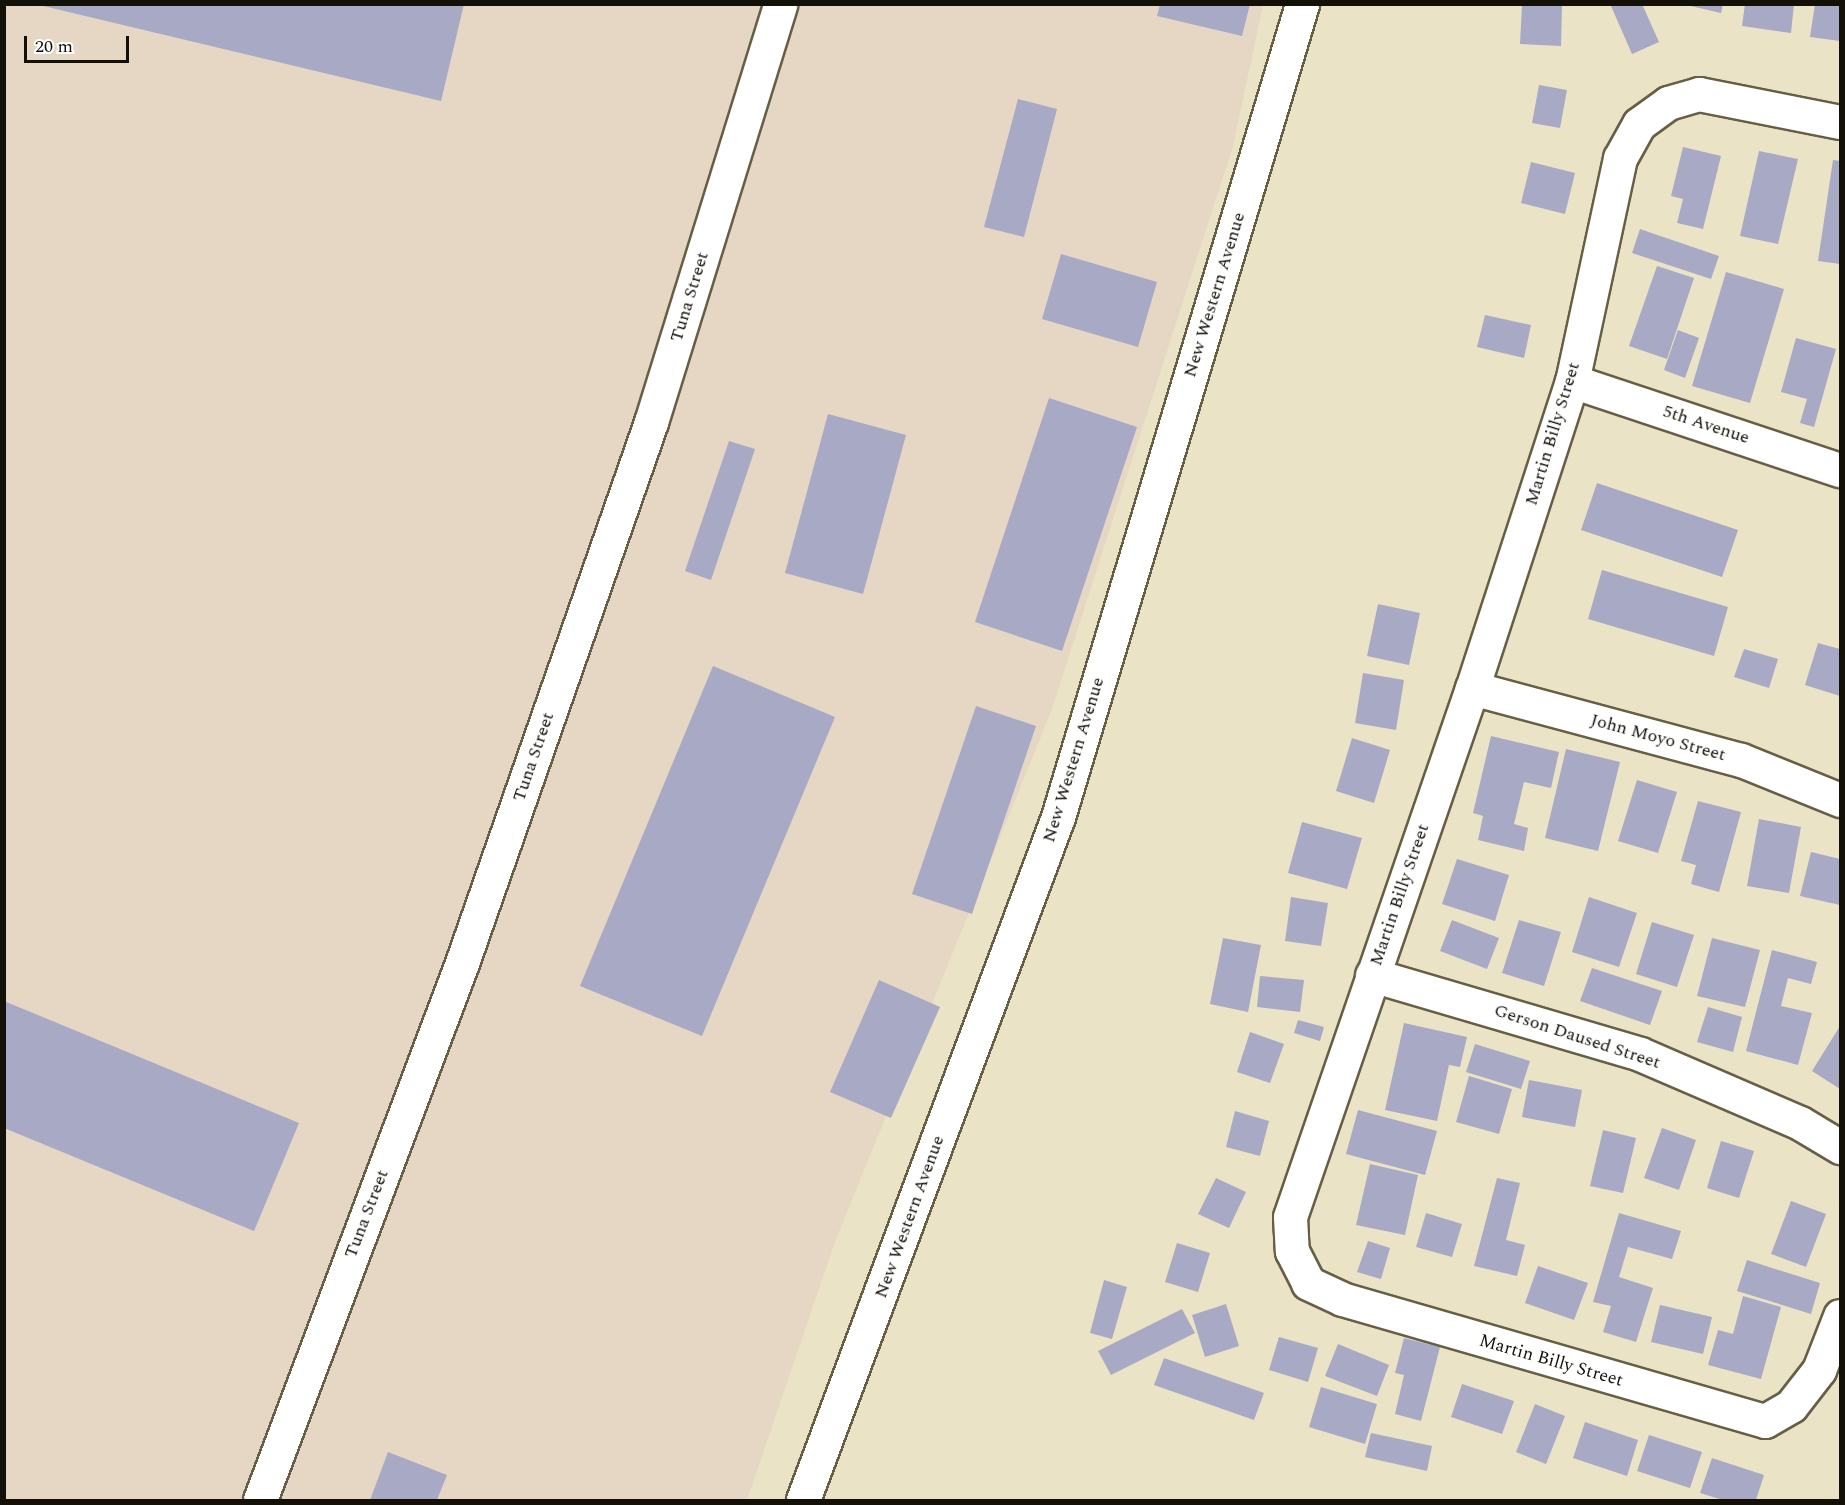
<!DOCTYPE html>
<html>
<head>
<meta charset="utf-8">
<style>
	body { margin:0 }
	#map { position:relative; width:1845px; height:1505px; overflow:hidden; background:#ebe3c6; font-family:Spectral,serif }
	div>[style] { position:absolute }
	.industrial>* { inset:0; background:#e6d6c4 }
	.building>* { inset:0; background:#a8a9c4 }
	.roads { filter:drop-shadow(2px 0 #665f46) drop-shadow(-2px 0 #665f46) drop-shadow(0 2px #665f46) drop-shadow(0 -2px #665f46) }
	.minor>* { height:33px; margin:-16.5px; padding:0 16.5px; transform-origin:16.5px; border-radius:16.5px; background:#fff }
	span { translate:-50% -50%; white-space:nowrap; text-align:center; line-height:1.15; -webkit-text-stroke:4.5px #fff; paint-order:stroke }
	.street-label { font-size:18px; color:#131007 }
	.frame { position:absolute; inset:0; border:6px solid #131007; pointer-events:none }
	.scale { position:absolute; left:24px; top:36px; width:105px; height:27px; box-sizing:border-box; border:3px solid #131007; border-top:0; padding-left:8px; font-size:18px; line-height:21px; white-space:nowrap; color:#131007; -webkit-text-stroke:4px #fff; paint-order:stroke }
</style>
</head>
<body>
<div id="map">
	<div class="industrial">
		<i style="clip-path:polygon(5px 5px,1263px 5px,1233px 146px,1051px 712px,836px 1239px,747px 1500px,5px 1500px)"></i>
	</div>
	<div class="building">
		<i style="clip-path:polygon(35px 4px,464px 4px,441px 101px)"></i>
		<i style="clip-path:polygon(1160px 4px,1250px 4px,1242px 36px,1157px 16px)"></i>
		<i style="clip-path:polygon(1616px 4px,1642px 4px,1659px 42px,1632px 54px,1611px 6px)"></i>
		<i style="clip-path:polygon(1682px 4px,1723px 4px,1721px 13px)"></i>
		<i style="clip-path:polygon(1745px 4px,1794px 4px,1791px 33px,1742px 26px)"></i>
		<i style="clip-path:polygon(1815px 4px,1840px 4px,1840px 41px,1810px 37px)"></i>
		<i style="clip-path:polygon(1522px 5px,1562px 5px,1561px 46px,1520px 44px)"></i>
		<i style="clip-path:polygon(1539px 85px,1567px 90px,1560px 128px,1532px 123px)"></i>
		<i style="clip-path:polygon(1018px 99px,1057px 109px,1024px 237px,984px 227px)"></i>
		<i style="clip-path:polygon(1683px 147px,1721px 156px,1703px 229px,1677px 223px,1683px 199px,1671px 196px)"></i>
		<i style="clip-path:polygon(1759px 151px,1798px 159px,1778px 244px,1740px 236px)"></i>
		<i style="clip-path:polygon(1833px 160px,1840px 161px,1840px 264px,1818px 261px)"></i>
		<i style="clip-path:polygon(1531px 162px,1575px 173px,1565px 214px,1521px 203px)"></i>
		<i style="clip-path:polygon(1640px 229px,1719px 256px,1711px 279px,1632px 253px)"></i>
		<i style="clip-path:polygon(1061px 254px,1157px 282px,1138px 347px,1042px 319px)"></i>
		<i style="clip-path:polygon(1657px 266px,1694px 278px,1667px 359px,1629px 346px)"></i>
		<i style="clip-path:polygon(1726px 272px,1784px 289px,1750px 403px,1692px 386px)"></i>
		<i style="clip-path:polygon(1485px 315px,1531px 325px,1524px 358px,1477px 347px)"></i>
		<i style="clip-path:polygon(1678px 330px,1699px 338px,1685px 378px,1664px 370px)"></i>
		<i style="clip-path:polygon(1796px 338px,1836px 349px,1814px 427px,1800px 423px,1807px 399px,1781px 392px)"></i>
		<i style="clip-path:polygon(1049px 398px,1137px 427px,1062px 651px,975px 622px)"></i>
		<i style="clip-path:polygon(828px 414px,906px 435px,863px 594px,785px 573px)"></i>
		<i style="clip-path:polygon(729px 441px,755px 449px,711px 580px,685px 571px)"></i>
		<i style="clip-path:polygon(1597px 483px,1738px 530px,1722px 577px,1581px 530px)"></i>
		<i style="clip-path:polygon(1602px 570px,1728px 607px,1714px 656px,1588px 619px)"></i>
		<i style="clip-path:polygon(1378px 604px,1420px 613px,1409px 665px,1367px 656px)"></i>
		<i style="clip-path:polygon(1818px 643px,1840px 649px,1840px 696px,1805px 685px)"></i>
		<i style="clip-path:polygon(1744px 649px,1778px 659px,1769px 688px,1734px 677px)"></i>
		<i style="clip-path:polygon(713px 666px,835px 717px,702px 1036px,580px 986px)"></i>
		<i style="clip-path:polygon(1363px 673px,1404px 680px,1396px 730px,1355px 723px)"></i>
		<i style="clip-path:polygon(976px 706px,1036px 726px,972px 914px,912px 894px)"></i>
		<i style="clip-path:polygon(1491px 736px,1559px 752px,1551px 788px,1524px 782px,1514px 824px,1528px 828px,1524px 851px,1478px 840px,1483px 816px,1473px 813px)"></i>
		<i style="clip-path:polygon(1352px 738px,1390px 750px,1374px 803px,1336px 791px)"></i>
		<i style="clip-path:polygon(1566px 749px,1620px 762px,1598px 851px,1545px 838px)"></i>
		<i style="clip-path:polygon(1637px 780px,1677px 792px,1658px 853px,1618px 841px)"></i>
		<i style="clip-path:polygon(1698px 801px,1741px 812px,1719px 892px,1691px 884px,1696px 865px,1681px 861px)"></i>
		<i style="clip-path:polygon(1759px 819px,1801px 827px,1789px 893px,1747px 886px)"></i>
		<i style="clip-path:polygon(1302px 822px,1362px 838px,1347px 889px,1288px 873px)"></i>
		<i style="clip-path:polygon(1811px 852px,1840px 859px,1840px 905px,1800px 896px)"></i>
		<i style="clip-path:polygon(1457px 859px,1509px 875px,1495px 921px,1442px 904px)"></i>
		<i style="clip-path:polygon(1291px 897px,1328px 903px,1321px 946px,1285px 941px)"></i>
		<i style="clip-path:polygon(1589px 897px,1637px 913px,1619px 967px,1572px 952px)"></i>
		<i style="clip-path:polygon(1452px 920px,1499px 938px,1487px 969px,1440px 951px)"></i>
		<i style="clip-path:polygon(1519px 920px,1561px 932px,1544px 986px,1502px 973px)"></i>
		<i style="clip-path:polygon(1652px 922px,1694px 935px,1677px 987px,1636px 974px)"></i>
		<i style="clip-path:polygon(1223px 938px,1261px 945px,1248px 1012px,1210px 1004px)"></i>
		<i style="clip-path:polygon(1712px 938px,1760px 950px,1745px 1007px,1697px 996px)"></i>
		<i style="clip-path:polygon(1772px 950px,1817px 962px,1811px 984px,1788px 978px,1781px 1006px,1812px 1013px,1798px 1065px,1746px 1051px)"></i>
		<i style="clip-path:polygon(1592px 968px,1662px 991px,1650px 1025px,1580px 1001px)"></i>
		<i style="clip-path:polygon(1260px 976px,1304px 980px,1300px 1012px,1257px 1007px)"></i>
		<i style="clip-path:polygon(879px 980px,940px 1007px,891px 1118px,830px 1092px)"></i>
		<i style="clip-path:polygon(4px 1001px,299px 1123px,254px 1231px,4px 1128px)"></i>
		<i style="clip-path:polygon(1708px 1007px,1742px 1017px,1733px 1052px,1697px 1042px)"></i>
		<i style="clip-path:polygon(1298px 1020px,1324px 1027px,1320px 1041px,1294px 1033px)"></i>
		<i style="clip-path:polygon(1404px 1023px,1467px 1037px,1460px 1067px,1449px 1065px,1437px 1121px,1385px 1110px)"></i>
		<i style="clip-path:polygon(1840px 1026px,1840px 1089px,1812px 1071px)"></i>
		<i style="clip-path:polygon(1250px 1032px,1284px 1044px,1270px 1083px,1237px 1072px)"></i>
		<i style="clip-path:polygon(1475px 1044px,1530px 1061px,1521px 1089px,1466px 1072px)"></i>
		<i style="clip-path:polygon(1469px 1076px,1512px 1089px,1499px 1134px,1456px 1122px)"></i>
		<i style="clip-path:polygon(1529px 1080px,1582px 1090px,1575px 1127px,1522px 1117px)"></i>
		<i style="clip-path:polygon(1358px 1110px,1437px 1131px,1425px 1175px,1346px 1154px)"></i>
		<i style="clip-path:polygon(1235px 1111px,1269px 1121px,1260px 1156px,1226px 1147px)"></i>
		<i style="clip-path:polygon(1662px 1128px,1696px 1140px,1679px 1190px,1644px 1178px)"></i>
		<i style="clip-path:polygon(1603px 1130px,1636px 1138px,1623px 1193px,1590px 1186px)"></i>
		<i style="clip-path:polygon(1721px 1141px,1754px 1151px,1739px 1198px,1707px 1188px)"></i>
		<i style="clip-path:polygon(1370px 1164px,1418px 1175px,1405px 1235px,1356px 1225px)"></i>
		<i style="clip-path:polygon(1216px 1178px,1246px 1192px,1229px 1228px,1198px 1214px)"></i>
		<i style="clip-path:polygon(1497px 1178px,1520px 1183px,1506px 1240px,1525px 1245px,1517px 1276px,1474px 1266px)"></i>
		<i style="clip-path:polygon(1791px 1201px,1826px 1214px,1806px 1267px,1771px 1254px)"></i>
		<i style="clip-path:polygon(1426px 1213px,1462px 1224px,1452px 1257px,1416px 1247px)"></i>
		<i style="clip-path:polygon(1619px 1213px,1681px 1231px,1672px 1259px,1628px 1247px,1619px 1277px,1653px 1288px,1636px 1342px,1603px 1332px,1611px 1306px,1593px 1302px)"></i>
		<i style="clip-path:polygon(1368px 1241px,1390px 1248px,1381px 1279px,1357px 1272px)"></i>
		<i style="clip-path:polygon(1177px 1243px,1210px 1253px,1198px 1292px,1165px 1282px)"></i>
		<i style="clip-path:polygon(1747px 1260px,1820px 1283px,1811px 1314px,1737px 1291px)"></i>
		<i style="clip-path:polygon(1538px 1266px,1588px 1283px,1574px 1320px,1525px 1303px)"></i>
		<i style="clip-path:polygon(1104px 1280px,1127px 1287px,1112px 1339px,1090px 1333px)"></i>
		<i style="clip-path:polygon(1743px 1296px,1781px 1307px,1761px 1379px,1708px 1365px,1718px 1330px,1733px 1334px)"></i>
		<i style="clip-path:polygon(1226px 1304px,1239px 1346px,1205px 1357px,1192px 1315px)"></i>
		<i style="clip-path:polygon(1660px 1305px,1712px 1317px,1703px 1354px,1651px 1342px)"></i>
		<i style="clip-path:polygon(1182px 1309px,1195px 1333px,1111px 1375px,1098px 1351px)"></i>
		<i style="clip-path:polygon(1279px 1337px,1318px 1348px,1308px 1382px,1269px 1370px)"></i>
		<i style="clip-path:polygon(1404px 1338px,1440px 1347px,1421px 1421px,1395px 1414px,1404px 1375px,1395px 1373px)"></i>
		<i style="clip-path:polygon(1338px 1344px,1389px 1365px,1377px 1396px,1325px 1376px)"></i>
		<i style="clip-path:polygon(1164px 1358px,1264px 1393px,1254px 1420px,1154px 1385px)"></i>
		<i style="clip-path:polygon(1462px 1384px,1514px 1401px,1502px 1434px,1451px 1417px)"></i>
		<i style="clip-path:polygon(1321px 1387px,1377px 1404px,1365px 1444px,1309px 1427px)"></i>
		<i style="clip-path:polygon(1535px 1404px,1565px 1416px,1546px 1464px,1516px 1452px)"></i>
		<i style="clip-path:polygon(1585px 1422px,1638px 1440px,1627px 1476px,1573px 1458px)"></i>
		<i style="clip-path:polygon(1371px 1433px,1432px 1446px,1427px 1471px,1365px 1457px)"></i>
		<i style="clip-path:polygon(1649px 1435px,1702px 1452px,1690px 1488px,1637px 1471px)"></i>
		<i style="clip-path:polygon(388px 1452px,447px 1475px,437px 1500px,370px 1500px)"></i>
		<i style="clip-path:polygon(1712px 1458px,1764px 1475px,1756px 1500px,1723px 1500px,1700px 1493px)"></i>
	</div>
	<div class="roads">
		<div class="minor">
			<i style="left:1840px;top:122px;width:144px;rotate:-168.8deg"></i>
			<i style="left:1699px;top:94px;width:32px;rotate:164deg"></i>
			<i style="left:1668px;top:103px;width:36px;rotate:144deg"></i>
			<i style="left:1639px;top:124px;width:39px;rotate:119deg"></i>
			<i style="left:1620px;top:158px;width:228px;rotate:102.1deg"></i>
			<i style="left:1572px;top:381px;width:323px;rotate:108deg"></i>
			<i style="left:1472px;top:688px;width:559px;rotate:108.99deg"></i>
			<i style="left:1290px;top:1217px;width:34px;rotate:87deg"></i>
			<i style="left:1292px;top:1251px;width:36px;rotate:63deg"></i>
			<i style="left:1308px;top:1283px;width:38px;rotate:25deg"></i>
			<i style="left:1342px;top:1299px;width:440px;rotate:16.1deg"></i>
			<i style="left:1765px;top:1421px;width:30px;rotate:-30deg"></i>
			<i style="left:1791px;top:1406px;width:46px;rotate:-52.1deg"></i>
			<i style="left:1819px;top:1370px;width:58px;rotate:-68.7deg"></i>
			<i style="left:1572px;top:381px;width:282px;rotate:18.4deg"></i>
			<i style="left:1472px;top:688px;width:278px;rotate:15deg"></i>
			<i style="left:1741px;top:760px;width:107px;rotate:22deg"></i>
			<i style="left:1372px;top:975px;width:279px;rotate:16.4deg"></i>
			<i style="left:1640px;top:1054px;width:174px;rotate:23.3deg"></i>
			<i style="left:1800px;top:1123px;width:47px;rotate:31deg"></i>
			<i style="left:260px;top:1500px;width:574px;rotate:-69.39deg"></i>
			<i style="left:462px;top:963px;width:573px;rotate:-70.74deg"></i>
			<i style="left:651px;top:422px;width:437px;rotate:-72.8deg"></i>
			<i style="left:803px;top:1500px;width:729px;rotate:-69.53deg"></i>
			<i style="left:1058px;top:817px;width:849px;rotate:-73.29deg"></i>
		</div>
	</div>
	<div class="street-label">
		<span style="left:1215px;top:295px;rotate:-73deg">New Western Avenue</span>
		<span style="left:690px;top:297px;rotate:-73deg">Tuna Street</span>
		<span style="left:1706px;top:425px;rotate:18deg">5th Avenue</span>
		<span style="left:1553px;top:434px;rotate:-73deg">Martin Billy Street</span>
		<span style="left:1658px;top:738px;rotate:15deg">John Moyo Street</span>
		<span style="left:534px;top:757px;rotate:-71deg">Tuna Street</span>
		<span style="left:1074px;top:760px;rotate:-73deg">New Western Avenue</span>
		<span style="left:1400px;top:895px;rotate:-71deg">Martin Billy Street</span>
		<span style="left:1577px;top:1037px;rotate:18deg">Gerson Daused Street</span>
		<span style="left:367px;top:1214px;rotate:-69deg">Tuna Street</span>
		<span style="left:910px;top:1217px;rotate:-70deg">New Western Avenue</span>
		<span style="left:1551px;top:1361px;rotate:16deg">Martin Billy Street</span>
	</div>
	<div class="frame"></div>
	<div class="scale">20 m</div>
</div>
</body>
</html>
